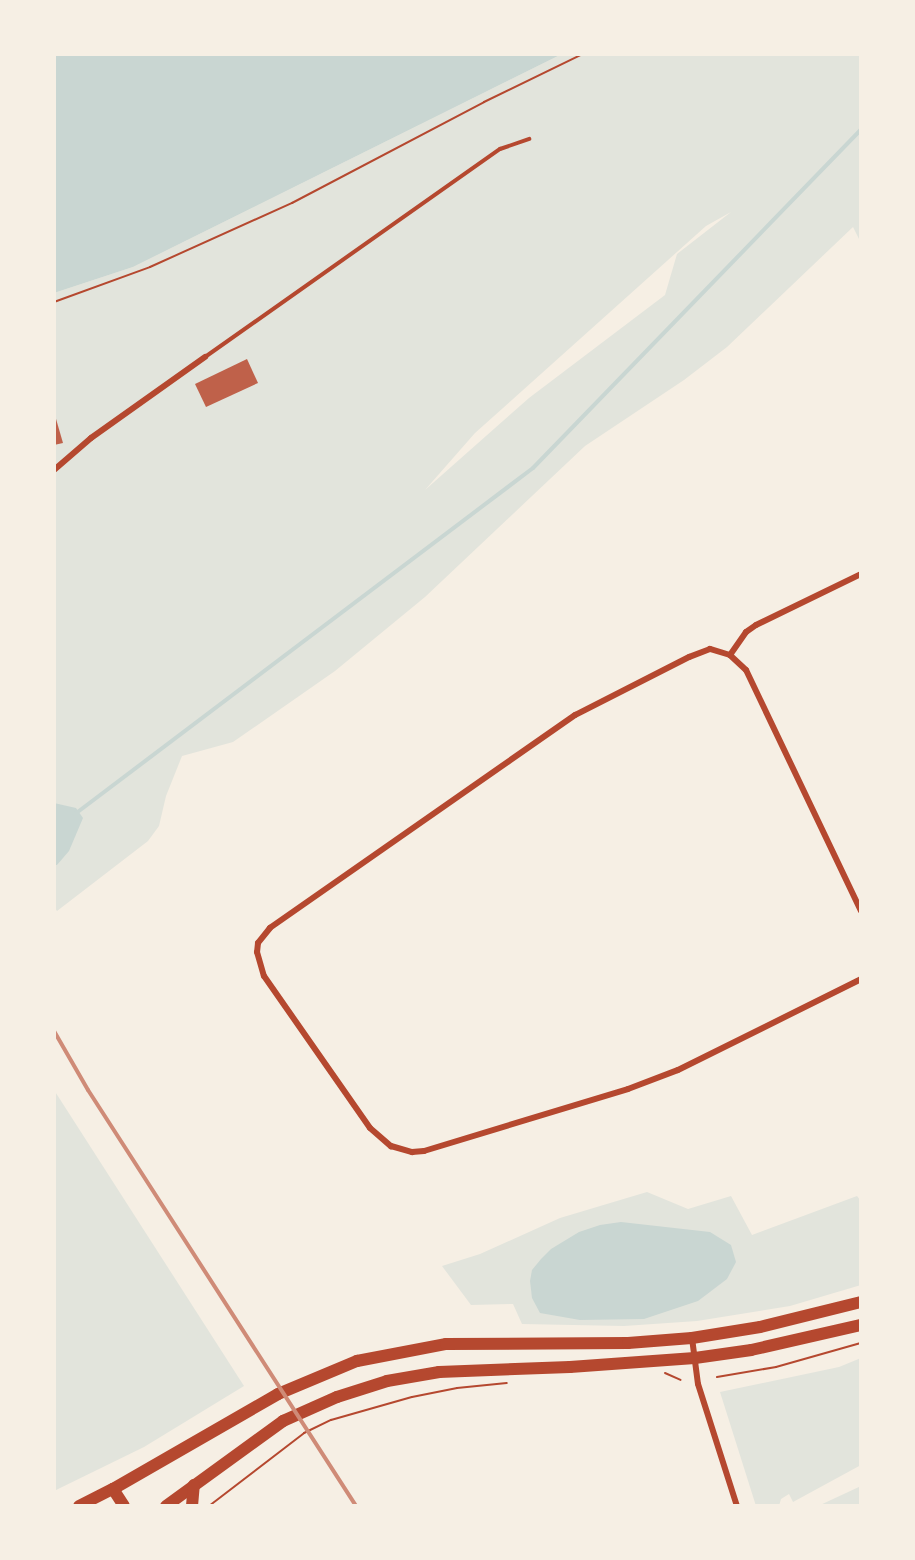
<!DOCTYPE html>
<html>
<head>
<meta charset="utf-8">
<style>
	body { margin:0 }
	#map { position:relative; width:915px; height:1560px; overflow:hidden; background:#f6efe4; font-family:"Roboto Serif",serif }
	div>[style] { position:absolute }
	.green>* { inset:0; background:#e2e4dc }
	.water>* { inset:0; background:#c9d6d2 }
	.stream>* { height:4px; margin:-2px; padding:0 2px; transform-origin:2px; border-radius:2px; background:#c9d6d2 }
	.building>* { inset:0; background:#bf614a }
	.path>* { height:2px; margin:-1px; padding:0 1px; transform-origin:1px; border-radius:1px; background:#b5482f }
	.service>* { height:4px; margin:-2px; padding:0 2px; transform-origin:2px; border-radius:2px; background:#b5482f }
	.minor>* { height:6px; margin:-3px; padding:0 3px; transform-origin:3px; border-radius:3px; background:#b5482f }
	.primary>* { height:12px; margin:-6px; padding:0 6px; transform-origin:6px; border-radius:6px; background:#b5482f }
	.trunk>* { height:12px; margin:-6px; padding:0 6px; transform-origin:6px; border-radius:6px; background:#b5482f }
	.rail>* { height:4px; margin:-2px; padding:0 2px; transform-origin:2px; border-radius:2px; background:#cf8b77 }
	span { translate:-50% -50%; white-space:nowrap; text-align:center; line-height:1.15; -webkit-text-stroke:6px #f6efe4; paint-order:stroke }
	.frame { position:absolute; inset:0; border:56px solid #f6efe4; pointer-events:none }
</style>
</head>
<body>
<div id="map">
	<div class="green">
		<i style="clip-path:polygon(evenodd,562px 54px,861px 54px,861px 243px,853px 227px,727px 347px,684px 380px,585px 446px,425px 597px,335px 671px,233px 742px,182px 756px,166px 796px,159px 826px,148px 841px,57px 911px,54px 907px,54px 865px,57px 865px,82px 818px,54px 813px,54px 293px,133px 267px,562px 54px,731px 212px,677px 254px,665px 295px,529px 398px,425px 490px,475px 433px,706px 226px,731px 212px)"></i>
		<i style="clip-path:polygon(54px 1090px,244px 1386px,144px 1447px,54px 1491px)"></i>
		<i style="clip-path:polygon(647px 1192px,688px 1209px,731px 1196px,752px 1235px,857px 1196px,861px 1201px,861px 1285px,790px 1306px,697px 1321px,624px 1326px,522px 1324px,513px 1304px,471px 1305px,442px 1266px,480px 1254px,560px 1218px)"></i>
		<i style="clip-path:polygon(861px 1358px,861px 1465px,793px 1502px,789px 1494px,781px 1499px,779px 1506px,756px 1506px,720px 1392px,839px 1367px)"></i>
		<i style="clip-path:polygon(861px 1486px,861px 1506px,818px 1506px)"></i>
	</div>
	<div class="water">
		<i style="clip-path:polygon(54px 54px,562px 54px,133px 267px,54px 293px)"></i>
		<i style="clip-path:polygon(54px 803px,76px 808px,83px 818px,69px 851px,57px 865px,54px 865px)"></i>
		<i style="clip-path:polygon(621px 1222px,710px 1232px,731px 1245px,736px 1262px,727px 1279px,698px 1301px,644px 1319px,580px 1320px,540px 1313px,532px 1298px,530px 1281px,532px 1270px,541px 1259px,551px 1249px,579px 1232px,600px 1225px)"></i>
	</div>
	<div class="stream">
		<i style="left:75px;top:814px;width:574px;rotate:-37.07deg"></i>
		<i style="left:533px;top:468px;width:471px;rotate:-45.9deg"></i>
	</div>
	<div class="building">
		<i style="clip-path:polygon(247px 359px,258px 383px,206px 407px,195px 384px)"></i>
		<i style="clip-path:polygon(54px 412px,63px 443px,54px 445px)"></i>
	</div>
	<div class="path">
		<i style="left:54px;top:302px;width:102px;rotate:-20deg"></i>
		<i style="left:150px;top:267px;width:156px;rotate:-24.3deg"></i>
		<i style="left:292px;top:203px;width:217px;rotate:-27.7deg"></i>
		<i style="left:484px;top:102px;width:110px;rotate:-25.9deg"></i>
		<i style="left:665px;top:1373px;width:17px;rotate:24deg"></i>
		<i style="left:717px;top:1377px;width:60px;rotate:-9.6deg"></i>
		<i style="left:776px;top:1367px;width:88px;rotate:-15.8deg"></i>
		<i style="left:209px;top:1506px;width:120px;rotate:-37.5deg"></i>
		<i style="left:304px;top:1433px;width:30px;rotate:-26deg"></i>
		<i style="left:331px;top:1420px;width:84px;rotate:-15.9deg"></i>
		<i style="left:412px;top:1397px;width:46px;rotate:-11.3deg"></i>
		<i style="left:457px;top:1388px;width:50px;rotate:-5.7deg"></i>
	</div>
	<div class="service">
		<i style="left:205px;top:357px;width:361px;rotate:-35.2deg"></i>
		<i style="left:500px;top:149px;width:31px;rotate:-19deg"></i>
	</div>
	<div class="minor">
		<i style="left:54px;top:470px;width:49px;rotate:-40.9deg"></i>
		<i style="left:91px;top:438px;width:140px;rotate:-35.4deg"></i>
		<i style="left:730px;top:655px;width:28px;rotate:-55deg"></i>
		<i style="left:746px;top:632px;width:12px;rotate:-35deg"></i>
		<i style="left:756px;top:625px;width:117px;rotate:-25.9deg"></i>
		<i style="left:861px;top:911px;width:267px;rotate:-115.5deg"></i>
		<i style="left:746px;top:670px;width:22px;rotate:-137deg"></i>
		<i style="left:730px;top:655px;width:21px;rotate:-163deg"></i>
		<i style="left:710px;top:649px;width:22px;rotate:159deg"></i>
		<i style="left:689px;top:657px;width:128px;rotate:153deg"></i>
		<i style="left:575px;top:715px;width:372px;rotate:145.1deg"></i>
		<i style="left:270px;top:928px;width:19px;rotate:129deg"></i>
		<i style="left:258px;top:943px;width:9px;rotate:96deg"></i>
		<i style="left:257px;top:952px;width:25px;rotate:74deg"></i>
		<i style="left:264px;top:976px;width:185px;rotate:55.1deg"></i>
		<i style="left:370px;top:1128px;width:28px;rotate:41deg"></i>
		<i style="left:391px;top:1146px;width:22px;rotate:16deg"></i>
		<i style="left:412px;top:1152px;width:12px;rotate:-5deg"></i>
		<i style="left:424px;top:1151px;width:213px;rotate:-16.9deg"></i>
		<i style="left:628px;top:1089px;width:53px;rotate:-20.8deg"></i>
		<i style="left:678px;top:1070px;width:204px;rotate:-26.4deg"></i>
		<i style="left:692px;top:1338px;width:46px;rotate:82.6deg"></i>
		<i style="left:698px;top:1384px;width:128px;rotate:72.3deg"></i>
	</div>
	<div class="primary">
		<i style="left:113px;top:1489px;width:190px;rotate:-29.9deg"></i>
		<i style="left:278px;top:1394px;width:86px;rotate:-22.7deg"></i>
		<i style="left:357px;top:1361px;width:91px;rotate:-10.8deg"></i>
		<i style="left:446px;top:1344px;width:182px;rotate:-0.3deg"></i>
		<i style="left:628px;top:1343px;width:64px;rotate:-4.5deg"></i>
		<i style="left:692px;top:1338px;width:69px;rotate:-9.2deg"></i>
		<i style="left:760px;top:1327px;width:104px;rotate:-13.9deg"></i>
		<i style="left:166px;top:1506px;width:145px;rotate:-36deg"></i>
		<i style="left:283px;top:1421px;width:59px;rotate:-24deg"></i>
		<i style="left:337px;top:1397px;width:52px;rotate:-17.7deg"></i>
		<i style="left:387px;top:1381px;width:53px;rotate:-9.8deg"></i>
		<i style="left:439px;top:1372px;width:131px;rotate:-2.2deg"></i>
		<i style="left:570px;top:1367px;width:125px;rotate:-4.1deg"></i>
		<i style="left:695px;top:1358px;width:57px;rotate:-8.1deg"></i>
		<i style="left:751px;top:1350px;width:113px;rotate:-12.8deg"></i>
	</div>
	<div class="trunk">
		<i style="left:79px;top:1506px;width:38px;rotate:-27deg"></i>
		<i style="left:113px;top:1489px;width:20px;rotate:57deg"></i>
		<i style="left:192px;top:1506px;width:21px;rotate:-85deg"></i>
	</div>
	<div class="rail">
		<i style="left:54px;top:1031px;width:68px;rotate:60deg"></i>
		<i style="left:88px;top:1090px;width:495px;rotate:57.2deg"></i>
	</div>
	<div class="frame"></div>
</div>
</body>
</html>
